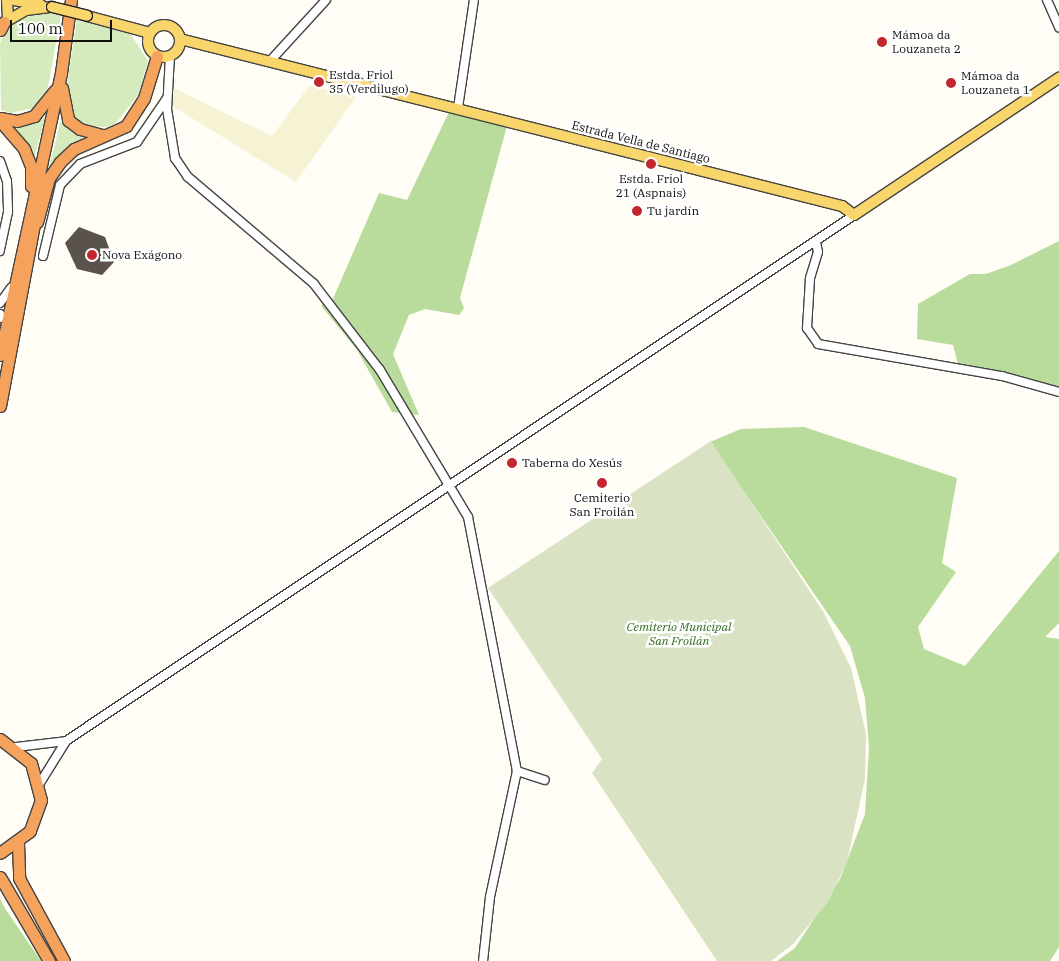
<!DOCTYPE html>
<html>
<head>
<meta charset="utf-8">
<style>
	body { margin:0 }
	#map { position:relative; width:1059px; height:961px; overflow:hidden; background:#fffdf5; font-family:"IBM Plex Serif",serif }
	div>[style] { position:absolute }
	.farmland>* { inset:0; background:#f6f3d4 }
	.green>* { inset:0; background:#d5ebbd }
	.forest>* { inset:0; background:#b9dc9c }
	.cemetery>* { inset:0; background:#d9e3c4 }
	.building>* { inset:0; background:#5a524d }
	.roads { filter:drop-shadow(1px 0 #444) drop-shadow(-1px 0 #444) drop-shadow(0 1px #444) drop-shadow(0 -1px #444) }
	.minor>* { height:8px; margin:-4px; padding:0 4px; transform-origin:4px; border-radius:4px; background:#fff }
	.major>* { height:10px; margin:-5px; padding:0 5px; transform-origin:5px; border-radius:5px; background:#f9d66b }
	.major>.ring { margin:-5px; padding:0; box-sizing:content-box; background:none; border:10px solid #f9d66b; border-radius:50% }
	.highway>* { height:11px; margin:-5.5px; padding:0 5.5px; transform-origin:5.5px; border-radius:5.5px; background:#f5a25d }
	.bridges { filter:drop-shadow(1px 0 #222) drop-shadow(-1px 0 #222) drop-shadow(0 1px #222) drop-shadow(0 -1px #222) }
	.major-bridge>* { height:10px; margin:-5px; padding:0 5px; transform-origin:5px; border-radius:5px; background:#f9d66b }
	.dots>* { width:14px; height:14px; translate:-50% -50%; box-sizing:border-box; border:2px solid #fff; border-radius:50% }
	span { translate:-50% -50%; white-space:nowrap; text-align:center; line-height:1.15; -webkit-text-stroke:5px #fff; paint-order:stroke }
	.poi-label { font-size:12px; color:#111 }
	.left { translate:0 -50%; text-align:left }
	.street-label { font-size:12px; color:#111 }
	.park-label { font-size:12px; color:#2f6b1f; font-style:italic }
	.scale { position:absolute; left:10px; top:20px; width:102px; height:22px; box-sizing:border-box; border:2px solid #111; border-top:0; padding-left:6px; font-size:15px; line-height:18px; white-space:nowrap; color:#111; -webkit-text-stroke:4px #fff; paint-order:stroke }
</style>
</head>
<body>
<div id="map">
	<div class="farmland">
		<i style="clip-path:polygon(310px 85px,356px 97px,296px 182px,172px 106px,174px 88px,272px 136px)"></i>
	</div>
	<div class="green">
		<i style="clip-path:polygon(42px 11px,61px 15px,47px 92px,34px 108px,11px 113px,1px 110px,0 43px,8px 25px)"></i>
		<i style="clip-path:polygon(77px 19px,130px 33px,148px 61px,138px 95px,116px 123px,107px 127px,83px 126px,72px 116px,67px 85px)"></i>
		<i style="clip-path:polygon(41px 116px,45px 118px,34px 159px,14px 127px)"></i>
		<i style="clip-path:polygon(61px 119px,84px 139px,65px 149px,49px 168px)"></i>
	</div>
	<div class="forest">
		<i style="clip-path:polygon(449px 112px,507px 126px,460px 298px,464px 308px,459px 315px,425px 309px,409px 315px,393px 354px,419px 415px,392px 412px,357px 350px,322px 307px,322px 296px,332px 301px,379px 193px,407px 200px)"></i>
		<i style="clip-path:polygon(1059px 241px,1059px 388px,958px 364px,953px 345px,917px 339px,918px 304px,970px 274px,986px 274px,1011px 265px)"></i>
		<i style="clip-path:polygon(804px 427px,957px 478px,942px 563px,956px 572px,918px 627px,924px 649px,965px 666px,1059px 551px,1059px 623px,1045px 637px,1059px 639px,1059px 947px,1050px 961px,777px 961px,795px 948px,840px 879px,865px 814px,869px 747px,865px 698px,850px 646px,710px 442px,741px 429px)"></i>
		<i style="clip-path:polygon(0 899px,6px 910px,41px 961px,0 961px)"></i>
	</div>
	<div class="cemetery">
		<i style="clip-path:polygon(711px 441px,824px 613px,851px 668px,866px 734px,865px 779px,847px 862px,828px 902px,793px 944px,771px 961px,717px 961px,592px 773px,602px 759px,488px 588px)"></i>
	</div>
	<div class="building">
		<i style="clip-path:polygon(79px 227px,105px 237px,114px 262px,102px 275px,77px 269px,65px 243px)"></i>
	</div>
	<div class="roads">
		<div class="minor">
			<i style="left:1047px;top:0;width:30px;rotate:66deg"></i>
			<i style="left:170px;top:56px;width:53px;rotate:93.2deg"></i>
			<i style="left:167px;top:109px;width:50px;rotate:80.7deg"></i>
			<i style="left:175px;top:158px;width:23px;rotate:56deg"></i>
			<i style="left:188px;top:177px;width:165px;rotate:40.3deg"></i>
			<i style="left:314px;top:284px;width:108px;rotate:52.5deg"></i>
			<i style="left:380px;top:370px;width:171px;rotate:59.1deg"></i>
			<i style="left:468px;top:517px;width:259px;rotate:79.1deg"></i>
			<i style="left:517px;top:771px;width:129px;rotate:102.1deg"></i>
			<i style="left:490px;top:897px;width:64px;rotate:96.2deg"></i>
			<i style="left:271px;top:60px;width:81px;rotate:-47.5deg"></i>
			<i style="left:458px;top:108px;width:109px;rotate:-81.6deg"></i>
			<i style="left:0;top:161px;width:21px;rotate:71deg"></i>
			<i style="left:7px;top:181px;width:31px;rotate:88deg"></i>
			<i style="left:8px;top:212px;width:40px;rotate:102deg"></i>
			<i style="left:816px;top:242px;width:10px;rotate:79deg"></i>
			<i style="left:818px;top:252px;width:28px;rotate:107deg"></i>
			<i style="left:810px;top:279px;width:49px;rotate:93.5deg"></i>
			<i style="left:807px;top:328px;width:19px;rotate:55deg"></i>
			<i style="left:818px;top:344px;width:187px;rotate:9.9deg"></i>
			<i style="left:1002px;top:376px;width:59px;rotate:15.7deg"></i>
			<i style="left:43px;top:256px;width:73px;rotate:-76.5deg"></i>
			<i style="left:60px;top:185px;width:29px;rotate:-46deg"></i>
			<i style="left:80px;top:164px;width:61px;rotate:-21.1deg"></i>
			<i style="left:137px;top:142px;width:53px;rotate:-55.7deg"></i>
			<i style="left:0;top:303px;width:19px;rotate:-54deg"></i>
			<i style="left:0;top:314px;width:4px;rotate:90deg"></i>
			<i style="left:16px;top:747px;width:50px;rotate:-6.8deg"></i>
			<i style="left:66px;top:741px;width:947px;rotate:-33.72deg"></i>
			<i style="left:517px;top:771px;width:29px;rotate:18deg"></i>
			<i style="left:40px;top:783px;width:49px;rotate:-58.2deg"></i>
		</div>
		<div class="major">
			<i style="left:7px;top:0;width:18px;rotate:87deg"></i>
			<i style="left:14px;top:0;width:27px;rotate:10deg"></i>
			<i style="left:87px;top:16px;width:65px;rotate:15.1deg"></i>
			<i class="ring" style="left:148px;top:25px;width:22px;height:22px"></i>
			<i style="left:0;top:25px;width:30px;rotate:-30deg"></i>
			<i style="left:26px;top:10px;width:26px;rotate:-7deg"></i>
			<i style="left:180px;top:39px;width:683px;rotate:14.16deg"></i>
			<i style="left:842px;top:206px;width:15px;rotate:37deg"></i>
			<i style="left:854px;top:215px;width:247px;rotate:-33.8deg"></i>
		</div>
		<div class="highway">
			<i style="left:0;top:30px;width:9px;rotate:-63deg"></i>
			<i style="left:62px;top:88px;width:33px;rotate:79deg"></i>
			<i style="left:68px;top:120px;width:15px;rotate:37deg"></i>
			<i style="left:80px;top:129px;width:24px;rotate:15deg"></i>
			<i style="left:0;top:118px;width:17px;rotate:10deg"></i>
			<i style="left:17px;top:121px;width:18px;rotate:-16deg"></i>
			<i style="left:34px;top:116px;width:33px;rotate:-51deg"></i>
			<i style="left:0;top:121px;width:37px;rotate:49deg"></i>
			<i style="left:24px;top:149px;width:18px;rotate:68deg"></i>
			<i style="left:31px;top:166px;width:20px;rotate:90deg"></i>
			<i style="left:37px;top:222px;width:46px;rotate:-74.7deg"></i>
			<i style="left:49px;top:178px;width:19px;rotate:-55deg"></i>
			<i style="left:60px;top:162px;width:19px;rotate:-43deg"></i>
			<i style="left:74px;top:149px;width:57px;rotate:-23.9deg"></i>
			<i style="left:126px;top:126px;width:33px;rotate:-57deg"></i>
			<i style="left:144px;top:98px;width:44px;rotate:-72.8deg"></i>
			<i style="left:0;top:355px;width:289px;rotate:-77.8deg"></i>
			<i style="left:61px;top:73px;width:74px;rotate:-82.2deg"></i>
			<i style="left:0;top:406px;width:195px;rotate:-79.4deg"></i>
			<i style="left:0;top:739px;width:39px;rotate:38deg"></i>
			<i style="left:31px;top:763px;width:38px;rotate:75deg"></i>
			<i style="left:41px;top:800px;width:33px;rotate:110deg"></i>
			<i style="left:30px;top:831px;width:37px;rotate:144deg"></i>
			<i style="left:18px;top:843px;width:35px;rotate:88deg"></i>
			<i style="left:19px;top:878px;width:94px;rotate:61.5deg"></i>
			<i style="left:0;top:877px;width:97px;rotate:59.7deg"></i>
		</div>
	</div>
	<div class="bridges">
		<div class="major-bridge">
			<i style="left:52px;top:7px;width:36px;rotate:14deg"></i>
		</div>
	</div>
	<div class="dots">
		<i style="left:882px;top:42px;background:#c4262e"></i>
		<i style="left:319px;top:82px;background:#c4262e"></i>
		<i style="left:951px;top:83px;background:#c4262e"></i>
		<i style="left:651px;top:164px;background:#c4262e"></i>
		<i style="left:637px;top:211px;background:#c4262e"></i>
		<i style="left:92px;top:255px;background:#c4262e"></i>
		<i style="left:512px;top:463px;background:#c4262e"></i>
		<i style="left:602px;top:483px;background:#c4262e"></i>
	</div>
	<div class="poi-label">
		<span class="left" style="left:892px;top:42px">Mámoa da<br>Louzaneta 2</span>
		<span class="left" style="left:329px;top:82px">Estda. Friol<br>35 (Verdilugo)</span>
		<span class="left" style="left:961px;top:83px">Mámoa da<br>Louzaneta 1</span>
		<span style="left:651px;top:186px">Estda. Friol<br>21 (Aspnais)</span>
		<span class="left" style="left:647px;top:211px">Tu jardín</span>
		<span class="left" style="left:102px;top:255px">Nova Exágono</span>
		<span class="left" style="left:522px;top:463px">Taberna do Xesús</span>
		<span style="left:602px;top:505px">Cemiterio<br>San Froilán</span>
	</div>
	<div class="street-label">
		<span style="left:641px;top:142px;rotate:14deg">Estrada Vella de Santiago</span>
	</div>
	<div class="park-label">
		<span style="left:679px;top:634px">Cemiterio Municipal<br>San Froilán</span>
	</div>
	<div class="scale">100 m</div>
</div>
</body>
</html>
